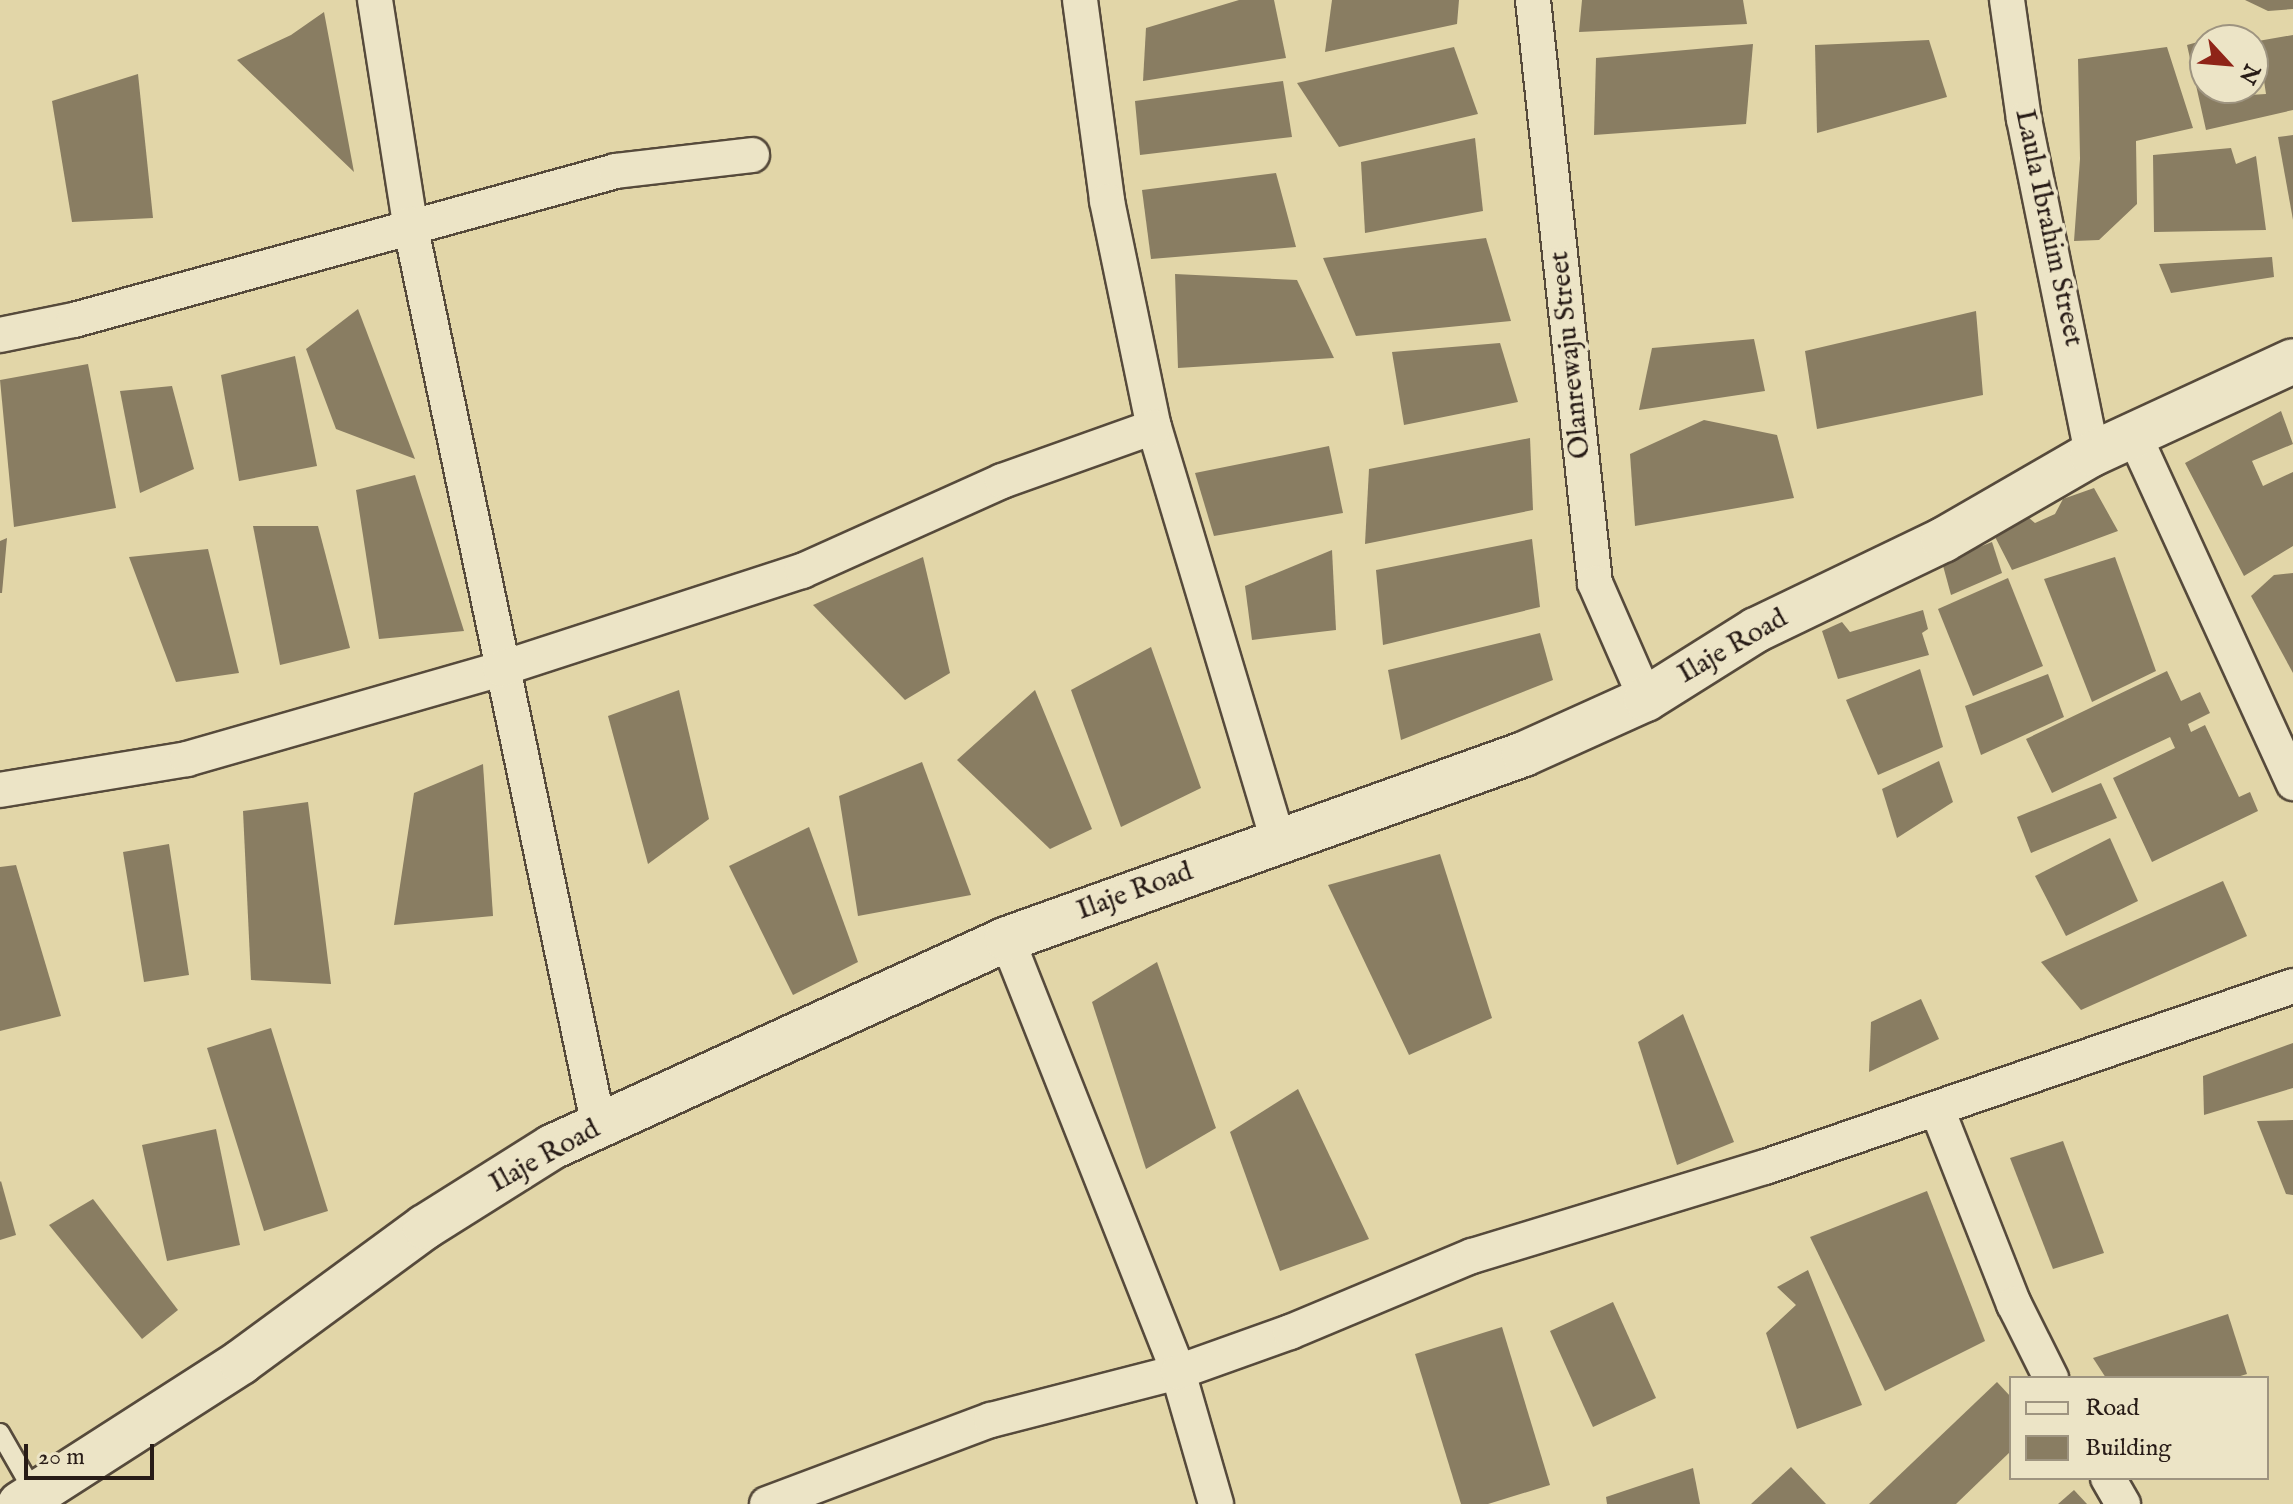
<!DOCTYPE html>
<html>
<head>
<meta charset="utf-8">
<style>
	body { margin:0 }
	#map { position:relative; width:2293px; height:1504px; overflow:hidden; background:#e2d6a8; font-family:"IM FELL English",serif }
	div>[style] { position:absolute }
	.building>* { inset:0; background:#897d62 }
	.roads { filter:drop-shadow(2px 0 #564a3b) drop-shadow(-2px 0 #564a3b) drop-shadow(0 2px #564a3b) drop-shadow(0 -2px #564a3b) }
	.service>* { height:18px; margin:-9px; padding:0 9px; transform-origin:9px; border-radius:9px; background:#ece4c6 }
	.minor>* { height:34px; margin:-17px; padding:0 17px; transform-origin:17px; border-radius:17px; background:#ece4c6 }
	.tertiary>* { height:44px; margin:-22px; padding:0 22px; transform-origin:22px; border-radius:22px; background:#ece4c6 }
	span { translate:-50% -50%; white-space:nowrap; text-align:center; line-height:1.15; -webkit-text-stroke:8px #ece4c6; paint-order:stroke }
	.street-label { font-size:28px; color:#281c17 }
	.legend { position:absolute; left:2009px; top:1376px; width:260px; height:104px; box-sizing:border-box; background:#ece4c6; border:2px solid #9e9480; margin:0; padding:10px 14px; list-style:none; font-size:24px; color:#281c17 }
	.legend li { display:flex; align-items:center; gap:16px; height:40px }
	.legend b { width:40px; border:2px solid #9e9480 }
	.north { position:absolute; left:2189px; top:24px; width:80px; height:80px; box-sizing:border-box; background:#ece4c6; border:2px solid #9e9480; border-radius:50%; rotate:116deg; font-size:22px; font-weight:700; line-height:32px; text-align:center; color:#281c17 }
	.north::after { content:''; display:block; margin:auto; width:28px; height:36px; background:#8f2418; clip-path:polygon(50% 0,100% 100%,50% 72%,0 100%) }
	.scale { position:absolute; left:24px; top:1444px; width:130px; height:36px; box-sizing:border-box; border:4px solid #281c17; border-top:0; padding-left:10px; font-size:24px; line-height:28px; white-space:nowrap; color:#281c17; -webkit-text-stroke:6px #ece4c6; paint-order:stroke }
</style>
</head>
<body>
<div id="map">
	<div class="building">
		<i style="clip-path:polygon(1239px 0,1274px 0,1286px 58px,1143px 81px,1146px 28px)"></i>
		<i style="clip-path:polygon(1332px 0,1459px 0,1457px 24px,1325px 52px)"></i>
		<i style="clip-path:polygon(1582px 0,1743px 0,1747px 24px,1579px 32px)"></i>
		<i style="clip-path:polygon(2245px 0,2293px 0,2293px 9px,2268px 11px)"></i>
		<i style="clip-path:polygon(324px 12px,354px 172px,237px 60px,291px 35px)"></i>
		<i style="clip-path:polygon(2293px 35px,2293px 110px,2206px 130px,2187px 45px,2205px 40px,2205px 88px,2232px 88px,2233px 96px,2266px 94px,2258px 41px)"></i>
		<i style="clip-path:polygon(1929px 40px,1947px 97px,1817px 133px,1815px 45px)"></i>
		<i style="clip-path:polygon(1753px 44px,1746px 124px,1594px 135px,1596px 58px)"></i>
		<i style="clip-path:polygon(1454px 47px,1478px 114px,1339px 147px,1297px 83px)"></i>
		<i style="clip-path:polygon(2167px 47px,2193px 128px,2136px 141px,2137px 204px,2099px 240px,2074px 241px,2080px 159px,2078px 59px)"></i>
		<i style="clip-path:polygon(138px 74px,153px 218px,72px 222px,52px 101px)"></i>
		<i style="clip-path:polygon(1283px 81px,1292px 137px,1140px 155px,1135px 101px)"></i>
		<i style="clip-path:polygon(2293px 135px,2293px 220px,2278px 137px)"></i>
		<i style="clip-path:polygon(1475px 138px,1483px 211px,1365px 233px,1361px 162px)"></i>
		<i style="clip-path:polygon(2231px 148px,2236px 164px,2256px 156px,2266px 230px,2154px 232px,2153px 155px)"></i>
		<i style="clip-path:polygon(1276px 173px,1296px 247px,1151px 259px,1142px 190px)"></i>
		<i style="clip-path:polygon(1486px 238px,1511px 321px,1356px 336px,1323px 258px)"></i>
		<i style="clip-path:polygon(2272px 257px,2274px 277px,2171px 293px,2159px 264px)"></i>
		<i style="clip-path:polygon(1175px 274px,1297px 280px,1334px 358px,1178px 368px)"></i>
		<i style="clip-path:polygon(358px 309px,415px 459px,336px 429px,306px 349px)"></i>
		<i style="clip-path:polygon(1976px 311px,1983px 395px,1817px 429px,1805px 351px)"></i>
		<i style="clip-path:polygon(1754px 339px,1765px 391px,1639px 410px,1652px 348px)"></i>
		<i style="clip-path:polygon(1500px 343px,1518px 402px,1404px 425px,1392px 352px)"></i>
		<i style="clip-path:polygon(295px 356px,317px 466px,239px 481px,221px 375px)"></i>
		<i style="clip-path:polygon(88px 364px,116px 508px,14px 527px,0 380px)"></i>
		<i style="clip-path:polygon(172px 386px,194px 469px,140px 493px,120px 391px)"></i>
		<i style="clip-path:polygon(2281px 411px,2293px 444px,2252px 461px,2263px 486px,2293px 472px,2293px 546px,2244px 576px,2185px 463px)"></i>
		<i style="clip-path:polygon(1704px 420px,1777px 435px,1794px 498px,1635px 526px,1630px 454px)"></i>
		<i style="clip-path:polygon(1530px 438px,1533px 510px,1365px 544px,1369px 469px)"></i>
		<i style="clip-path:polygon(1329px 446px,1343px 513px,1214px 536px,1195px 473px)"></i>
		<i style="clip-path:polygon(415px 475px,464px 631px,379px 639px,356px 490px)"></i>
		<i style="clip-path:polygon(2094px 488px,2118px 531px,2012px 570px,1991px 529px,2027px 516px,2035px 523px,2055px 514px,2063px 499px)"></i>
		<i style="clip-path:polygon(253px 526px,318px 526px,350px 648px,280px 665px)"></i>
		<i style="clip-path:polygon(7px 538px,2px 593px,0 593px,0 541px)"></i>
		<i style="clip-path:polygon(1532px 539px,1540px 607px,1383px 645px,1376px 570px)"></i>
		<i style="clip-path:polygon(1992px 542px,2002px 573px,1951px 595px,1942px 562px)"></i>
		<i style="clip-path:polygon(208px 549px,239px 673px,176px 682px,129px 557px)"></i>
		<i style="clip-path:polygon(1332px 550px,1336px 630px,1252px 640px,1245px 586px)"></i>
		<i style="clip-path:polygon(923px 557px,950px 673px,905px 700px,813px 605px)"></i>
		<i style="clip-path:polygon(2115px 557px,2156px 671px,2092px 702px,2044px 579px)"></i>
		<i style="clip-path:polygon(2293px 573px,2293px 673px,2251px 596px,2274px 575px)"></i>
		<i style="clip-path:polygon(2008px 578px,2043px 666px,1973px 696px,1938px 609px)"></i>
		<i style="clip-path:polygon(1923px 610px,1928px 629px,1922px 633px,1929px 655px,1838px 679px,1822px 631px,1842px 622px,1850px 632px)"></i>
		<i style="clip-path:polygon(1540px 633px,1553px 680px,1401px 740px,1388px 670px)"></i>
		<i style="clip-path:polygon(1151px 647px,1201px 788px,1121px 827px,1071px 690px)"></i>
		<i style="clip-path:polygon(1920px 669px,1943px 747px,1878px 775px,1846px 700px)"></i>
		<i style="clip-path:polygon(2167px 671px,2181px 701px,2200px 692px,2210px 713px,2188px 724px,2191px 732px,2205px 725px,2239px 797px,2250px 792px,2258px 811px,2152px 862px,2113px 778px,2175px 748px,2170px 737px,2052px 793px,2026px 739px)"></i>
		<i style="clip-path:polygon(2048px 674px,2064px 717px,1981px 755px,1965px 706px)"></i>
		<i style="clip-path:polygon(679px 690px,709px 819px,648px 864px,608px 716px)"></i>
		<i style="clip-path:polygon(1035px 690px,1092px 829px,1050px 849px,957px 760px)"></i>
		<i style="clip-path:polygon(1939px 761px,1953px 802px,1897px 838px,1882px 789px)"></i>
		<i style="clip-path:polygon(922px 762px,971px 895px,858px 916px,839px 796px)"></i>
		<i style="clip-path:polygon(483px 764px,493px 916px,394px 925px,414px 793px)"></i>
		<i style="clip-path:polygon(2101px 783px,2117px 818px,2031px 853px,2017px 817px)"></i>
		<i style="clip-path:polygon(308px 802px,331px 984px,251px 980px,243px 811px)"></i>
		<i style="clip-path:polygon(809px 827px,858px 962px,793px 995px,729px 866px)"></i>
		<i style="clip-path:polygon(2110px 838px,2138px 901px,2066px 936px,2035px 876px)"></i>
		<i style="clip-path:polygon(169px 844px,189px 975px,144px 982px,123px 852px)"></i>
		<i style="clip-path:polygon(1440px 854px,1492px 1018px,1409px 1055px,1328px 885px)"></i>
		<i style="clip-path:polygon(16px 865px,61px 1016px,0 1031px,0 867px)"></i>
		<i style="clip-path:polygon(2223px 881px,2247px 936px,2081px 1010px,2041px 962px)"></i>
		<i style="clip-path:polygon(1157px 962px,1216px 1128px,1146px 1169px,1092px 1002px)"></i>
		<i style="clip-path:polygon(1921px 999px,1939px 1039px,1869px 1072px,1871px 1022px)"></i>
		<i style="clip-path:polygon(1683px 1014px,1734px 1142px,1677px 1165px,1638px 1042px)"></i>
		<i style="clip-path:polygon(271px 1028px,328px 1211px,264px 1231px,207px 1048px)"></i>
		<i style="clip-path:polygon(2293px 1043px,2293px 1088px,2204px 1115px,2203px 1076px)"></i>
		<i style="clip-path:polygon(1298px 1089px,1369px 1239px,1280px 1271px,1230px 1132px)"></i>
		<i style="clip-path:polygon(2293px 1120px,2293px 1195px,2286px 1194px,2257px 1121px)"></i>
		<i style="clip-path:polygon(216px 1129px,240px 1245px,167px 1261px,142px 1145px)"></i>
		<i style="clip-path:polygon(2063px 1141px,2104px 1253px,2053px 1269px,2010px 1158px)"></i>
		<i style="clip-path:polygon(1px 1181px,16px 1235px,0 1240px,0 1182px)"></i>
		<i style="clip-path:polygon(1927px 1191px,1985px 1341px,1885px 1391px,1810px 1237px)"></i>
		<i style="clip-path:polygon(93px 1199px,178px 1310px,142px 1339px,49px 1225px)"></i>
		<i style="clip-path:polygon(1808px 1270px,1862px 1405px,1797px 1429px,1766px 1333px,1796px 1305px,1777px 1287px)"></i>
		<i style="clip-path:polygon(1613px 1302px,1656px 1398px,1593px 1427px,1550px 1331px)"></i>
		<i style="clip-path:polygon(2228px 1314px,2247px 1374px,2234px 1378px,2106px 1378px,2093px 1358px)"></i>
		<i style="clip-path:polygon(1502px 1327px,1550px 1485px,1488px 1504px,1461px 1504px,1415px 1354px)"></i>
		<i style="clip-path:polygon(1997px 1382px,2011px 1397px,2011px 1451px,1956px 1504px,1869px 1504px)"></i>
		<i style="clip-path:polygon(1791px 1467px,1826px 1504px,1751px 1504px)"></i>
		<i style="clip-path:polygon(1693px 1468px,1700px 1504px,1607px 1504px,1606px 1497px)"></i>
		<i style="clip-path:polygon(2074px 1490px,2087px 1504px,2058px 1504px)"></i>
	</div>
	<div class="roads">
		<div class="service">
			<i style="left:0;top:1433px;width:70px;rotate:60.2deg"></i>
		</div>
		<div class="minor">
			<i style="left:375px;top:0;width:227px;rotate:81.1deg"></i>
			<i style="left:410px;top:224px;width:923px;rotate:78.18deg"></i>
			<i style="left:1080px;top:0;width:203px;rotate:82.3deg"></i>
			<i style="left:1107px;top:201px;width:231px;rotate:78.3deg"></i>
			<i style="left:1154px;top:427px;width:432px;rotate:73.3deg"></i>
			<i style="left:1533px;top:0;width:586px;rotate:83.93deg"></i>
			<i style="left:1595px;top:583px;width:127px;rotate:66.3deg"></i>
			<i style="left:2007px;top:0;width:120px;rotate:81.9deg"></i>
			<i style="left:2024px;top:119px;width:342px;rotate:78.5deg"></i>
			<i style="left:0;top:335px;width:76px;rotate:-11.5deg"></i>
			<i style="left:74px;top:320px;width:562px;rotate:-15.37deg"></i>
			<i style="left:616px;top:171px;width:137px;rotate:-6.7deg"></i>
			<i style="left:2134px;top:435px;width:383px;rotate:65.4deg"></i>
			<i style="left:0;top:790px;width:190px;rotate:-9.4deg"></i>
			<i style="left:187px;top:759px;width:326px;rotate:-16deg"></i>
			<i style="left:500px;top:669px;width:318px;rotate:-18deg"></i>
			<i style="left:802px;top:571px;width:219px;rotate:-24.2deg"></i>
			<i style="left:1002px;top:481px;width:161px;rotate:-19.6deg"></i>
			<i style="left:1007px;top:939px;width:466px;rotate:68.4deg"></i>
			<i style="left:1178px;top:1372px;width:137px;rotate:73.9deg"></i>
			<i style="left:1937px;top:1109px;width:210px;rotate:68.5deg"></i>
			<i style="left:2014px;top:1304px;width:83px;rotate:63.4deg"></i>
			<i style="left:2108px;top:1478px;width:30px;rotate:60deg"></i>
			<i style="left:767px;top:1504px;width:239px;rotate:-20.6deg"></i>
			<i style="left:991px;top:1420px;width:193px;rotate:-14.4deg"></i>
			<i style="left:1178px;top:1372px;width:119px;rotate:-19.7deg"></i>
			<i style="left:1290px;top:1332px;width:197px;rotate:-22.7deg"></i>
			<i style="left:1472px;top:1256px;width:306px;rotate:-16.9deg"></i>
			<i style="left:1765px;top:1167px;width:558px;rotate:-18.92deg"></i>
		</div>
		<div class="tertiary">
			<i style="left:20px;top:1504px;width:263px;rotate:-32.7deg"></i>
			<i style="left:241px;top:1362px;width:228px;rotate:-36.3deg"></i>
			<i style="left:425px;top:1227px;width:150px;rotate:-32.2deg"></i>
			<i style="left:552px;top:1147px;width:500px;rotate:-24.57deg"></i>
			<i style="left:1007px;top:939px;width:549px;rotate:-19.69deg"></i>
			<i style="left:1524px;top:754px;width:134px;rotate:-24.3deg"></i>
			<i style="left:1646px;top:699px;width:130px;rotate:-32.1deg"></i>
			<i style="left:1756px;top:630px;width:208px;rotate:-25.7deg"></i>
			<i style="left:1943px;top:540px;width:172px;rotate:-30deg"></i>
			<i style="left:2092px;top:454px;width:221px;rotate:-24.8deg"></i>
		</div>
	</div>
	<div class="street-label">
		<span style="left:2048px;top:228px;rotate:78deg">Laula Ibrahim Street</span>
		<span style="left:1571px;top:355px;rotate:-96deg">Olanrewaju Street</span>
		<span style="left:1733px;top:647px;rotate:-30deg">Ilaje Road</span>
		<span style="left:1135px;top:892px;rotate:-20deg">Ilaje Road</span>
		<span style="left:545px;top:1157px;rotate:-29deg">Ilaje Road</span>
	</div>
	<ul class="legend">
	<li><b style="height:10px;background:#ece4c6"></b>Road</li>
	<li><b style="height:22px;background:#897d62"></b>Building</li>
	</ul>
	<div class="north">N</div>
	<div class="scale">20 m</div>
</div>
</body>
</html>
